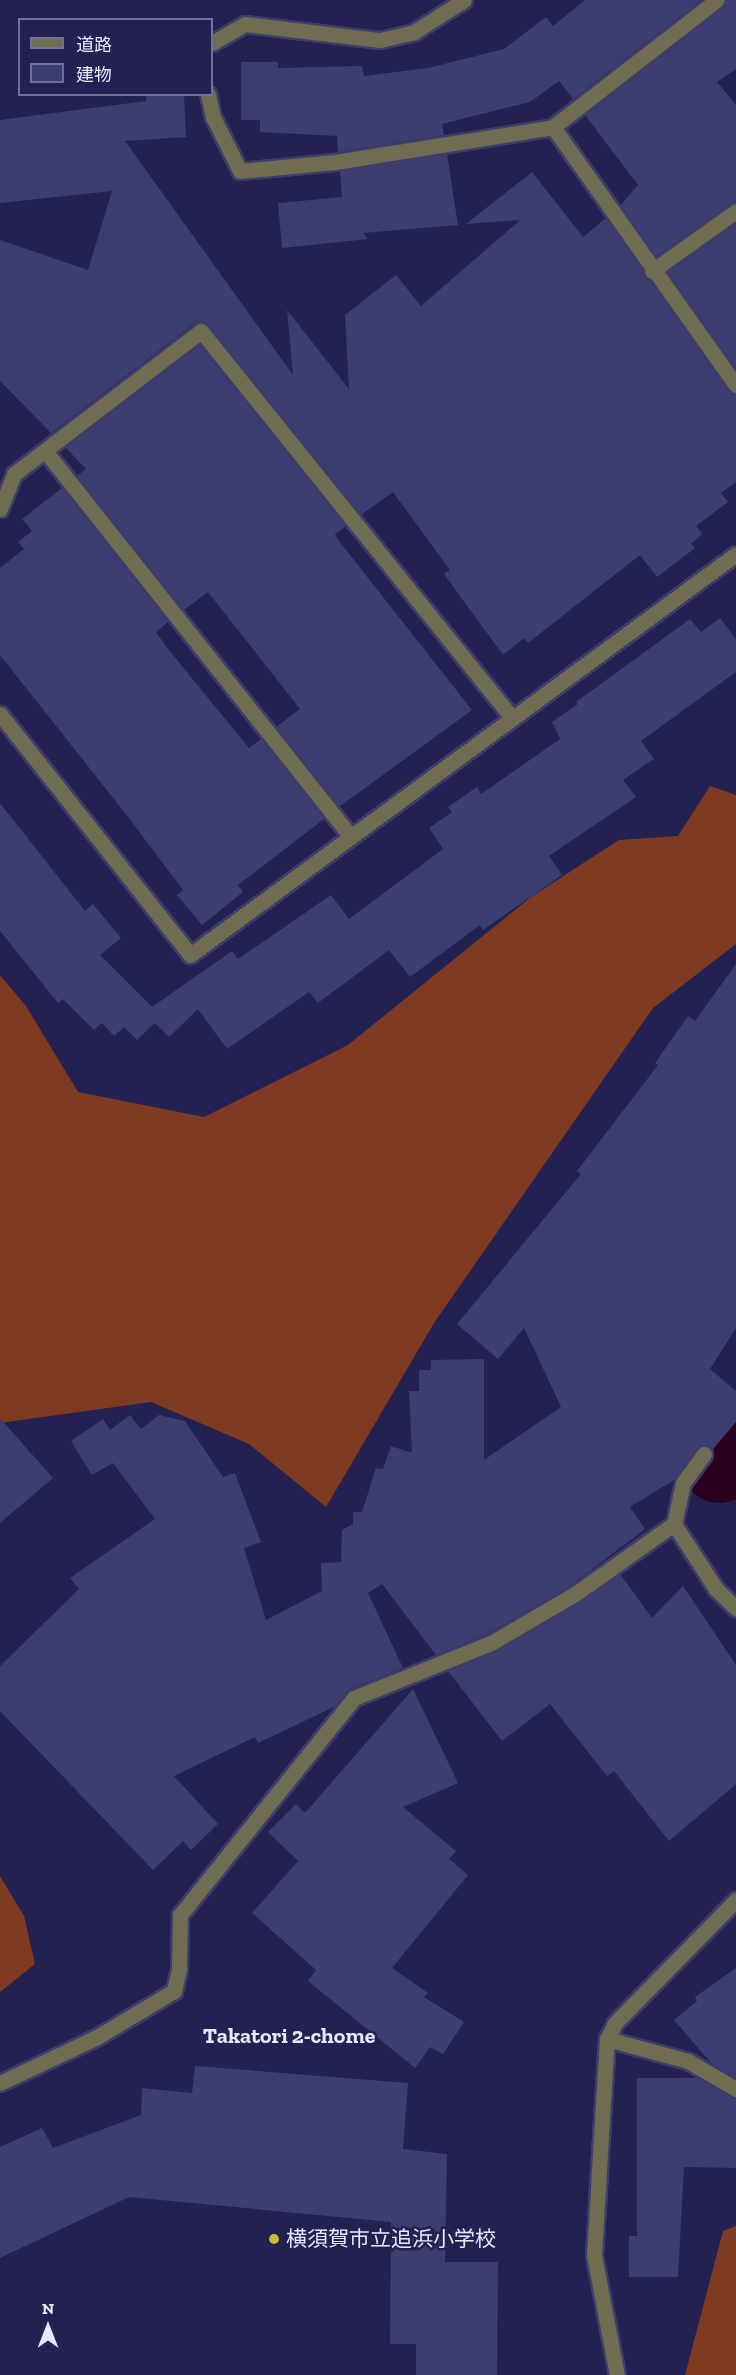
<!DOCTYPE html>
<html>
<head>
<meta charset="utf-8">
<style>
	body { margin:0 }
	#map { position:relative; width:736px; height:2375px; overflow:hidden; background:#222152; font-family:"Zilla Slab","Noto Sans JP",serif }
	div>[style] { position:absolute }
	.forest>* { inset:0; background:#7e3b21 }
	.river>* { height:76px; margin:-38px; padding:0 38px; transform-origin:38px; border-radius:38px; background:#29001e }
	.building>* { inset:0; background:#3c3e71 }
	.roads { filter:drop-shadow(2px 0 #3d3d6a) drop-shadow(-2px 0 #3d3d6a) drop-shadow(0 2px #3d3d6a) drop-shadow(0 -2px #3d3d6a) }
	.minor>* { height:15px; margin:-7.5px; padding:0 7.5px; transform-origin:7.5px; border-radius:7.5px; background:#706c52 }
	.dots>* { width:16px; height:16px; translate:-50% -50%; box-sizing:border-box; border:3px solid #222152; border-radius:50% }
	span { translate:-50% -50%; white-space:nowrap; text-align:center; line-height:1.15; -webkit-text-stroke:5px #222152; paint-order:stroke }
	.poi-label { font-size:21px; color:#e6e8fb }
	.left { translate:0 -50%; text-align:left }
	.neighbourhood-label { font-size:22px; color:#e6e8fb; font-weight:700 }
	.legend { position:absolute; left:18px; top:18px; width:195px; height:78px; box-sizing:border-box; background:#222152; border:2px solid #707196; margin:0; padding:8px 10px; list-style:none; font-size:18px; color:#e6e8fb }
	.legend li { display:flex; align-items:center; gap:12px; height:30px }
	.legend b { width:30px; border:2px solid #707196 }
	.north { position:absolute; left:18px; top:2297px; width:60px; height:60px; -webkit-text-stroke:4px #222152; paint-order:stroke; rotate:0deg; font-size:16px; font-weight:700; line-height:24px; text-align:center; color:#e6e8fb }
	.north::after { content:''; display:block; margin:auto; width:21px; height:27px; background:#e6e8fb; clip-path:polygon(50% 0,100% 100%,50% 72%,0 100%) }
</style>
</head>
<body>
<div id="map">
	<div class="forest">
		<i style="clip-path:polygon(710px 786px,736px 795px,736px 944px,653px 1008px,434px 1323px,326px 1507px,249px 1444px,151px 1402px,0 1423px,0 975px,26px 1006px,78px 1092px,204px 1117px,348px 1045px,531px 897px,619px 840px,678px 836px)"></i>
		<i style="clip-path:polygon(0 1876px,24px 1916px,35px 1964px,0 1992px)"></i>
		<i style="clip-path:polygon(736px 2226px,736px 2375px,685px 2375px,723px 2231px)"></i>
	</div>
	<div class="river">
		<i style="left:719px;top:1465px;width:19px;rotate:-28deg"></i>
	</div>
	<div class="building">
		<i style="clip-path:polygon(585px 0,701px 0,573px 99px,559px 81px,530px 102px,442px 124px,444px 135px,338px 152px,337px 136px,260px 132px,260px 120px,241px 120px,241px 62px,278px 62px,278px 68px,362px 66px,364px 76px,428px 68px,504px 49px,546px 17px,553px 26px)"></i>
		<i style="clip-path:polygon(727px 0,736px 0,736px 69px,717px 82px,736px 105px,736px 201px,656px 256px,621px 205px,638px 185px,585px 115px,723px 8px)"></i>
		<i style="clip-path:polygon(146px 94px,184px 94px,186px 137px,125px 141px,293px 375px,287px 310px,349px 389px,345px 315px,396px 275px,421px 306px,520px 220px,466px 224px,532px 172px,583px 237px,606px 218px,728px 391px,736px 395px,736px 482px,721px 493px,728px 502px,696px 526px,702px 534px,691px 544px,695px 548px,657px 577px,640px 555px,528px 643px,524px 638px,503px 655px,444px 574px,450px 570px,393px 492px,361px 515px,205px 322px,195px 323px,51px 433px,0 381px,0 240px,88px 270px,112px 191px,0 203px,0 120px,146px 101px)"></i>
		<i style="clip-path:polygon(447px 154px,458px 225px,363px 233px,368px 239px,282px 248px,278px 203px,342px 197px,340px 171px)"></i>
		<i style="clip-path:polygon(736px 223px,736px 368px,668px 272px)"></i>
		<i style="clip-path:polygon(199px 345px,346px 526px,335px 534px,339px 541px,472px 710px,339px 807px,276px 727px,300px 709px,208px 592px,184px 610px,77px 476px,86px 469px,65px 447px)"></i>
		<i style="clip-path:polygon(62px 488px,168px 622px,156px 632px,168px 649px,249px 748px,261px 739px,324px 819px,238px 885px,243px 892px,202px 925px,177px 895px,183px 890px,125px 813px,0 655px,0 568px,24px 549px,18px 542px,32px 531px,22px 519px)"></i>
		<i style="clip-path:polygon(720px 618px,736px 639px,736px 672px,641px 741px,654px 759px,623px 780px,636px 797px,549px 856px,562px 875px,483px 930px,480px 925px,410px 977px,389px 950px,318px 1003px,309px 992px,227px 1049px,198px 1009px,169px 1037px,155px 1023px,137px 1040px,124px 1027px,114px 1036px,102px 1023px,94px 1030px,63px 999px,58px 1003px,0 931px,0 803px,85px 911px,93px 904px,121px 938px,100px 955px,152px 1007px,232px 951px,238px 959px,331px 895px,349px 919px,443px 849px,429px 828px,452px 812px,448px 807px,477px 787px,481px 794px,560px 739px,552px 722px,578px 704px,576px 702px,690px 619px,701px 632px)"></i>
		<i style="clip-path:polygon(736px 964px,736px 1328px,710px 1369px,736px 1391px,736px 1422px,713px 1449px,700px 1445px,674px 1480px,630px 1507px,645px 1529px,570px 1586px,487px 1634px,436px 1655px,382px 1584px,368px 1593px,403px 1668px,350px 1689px,334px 1707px,258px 1743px,255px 1737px,174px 1776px,218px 1824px,191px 1850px,183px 1841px,153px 1870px,0 1711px,0 1666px,79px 1589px,70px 1578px,155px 1519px,113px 1463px,92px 1475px,71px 1441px,103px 1419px,110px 1430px,130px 1415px,141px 1429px,159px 1415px,185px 1421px,223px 1477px,235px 1473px,261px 1542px,244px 1548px,266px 1620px,322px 1591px,321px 1563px,341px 1562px,342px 1530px,353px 1524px,353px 1512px,362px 1512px,376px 1468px,383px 1469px,391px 1446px,412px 1453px,409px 1391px,419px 1391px,419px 1370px,431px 1370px,431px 1360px,484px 1359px,484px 1460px,561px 1407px,524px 1328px,498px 1359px,457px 1324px,581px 1174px,577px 1171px,658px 1065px,655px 1063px,688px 1016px,695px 1021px)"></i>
		<i style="clip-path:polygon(0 1418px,53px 1478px,0 1523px)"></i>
		<i style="clip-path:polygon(620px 1574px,652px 1618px,683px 1586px,736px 1665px,736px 1784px,669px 1841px,614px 1771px,607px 1776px,550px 1704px,502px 1741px,448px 1671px,496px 1651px)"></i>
		<i style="clip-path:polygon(413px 1689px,458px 1783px,403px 1807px,456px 1851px,449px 1859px,468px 1875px,392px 1968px,428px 1993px,424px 1997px,464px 2022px,443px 2054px,430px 2047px,415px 2068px,308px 1981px,316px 1970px,252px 1913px,298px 1861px,268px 1832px,296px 1804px,305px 1813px)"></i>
		<i style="clip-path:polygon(736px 1968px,736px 2078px,711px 2063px,674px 2020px,697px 2001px,695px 1997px)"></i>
		<i style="clip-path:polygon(195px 2066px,408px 2083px,403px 2149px,447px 2154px,445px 2262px,498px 2262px,497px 2375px,416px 2375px,416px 2344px,390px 2344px,391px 2222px,129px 2197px,0 2258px,0 2147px,42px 2128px,53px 2148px,141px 2115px,142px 2088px,192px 2093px)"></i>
		<i style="clip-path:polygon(637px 2078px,698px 2078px,736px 2099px,736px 2168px,684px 2167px,678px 2277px,629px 2277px,629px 2236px,637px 2236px)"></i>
	</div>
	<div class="roads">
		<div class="minor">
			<i style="left:212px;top:43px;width:38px;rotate:-30deg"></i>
			<i style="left:245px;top:24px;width:136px;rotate:6.8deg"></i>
			<i style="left:380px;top:40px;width:35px;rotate:-13deg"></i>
			<i style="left:414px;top:32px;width:59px;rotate:-32.6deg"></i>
			<i style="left:208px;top:94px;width:24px;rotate:78deg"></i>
			<i style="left:213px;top:117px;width:60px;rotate:63.4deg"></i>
			<i style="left:240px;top:171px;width:95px;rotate:-5.4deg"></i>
			<i style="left:335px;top:162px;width:221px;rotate:-9.1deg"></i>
			<i style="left:553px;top:127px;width:207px;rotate:-37.8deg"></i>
			<i style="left:553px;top:127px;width:316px;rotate:54.7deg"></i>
			<i style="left:652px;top:271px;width:103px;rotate:-35.5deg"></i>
			<i style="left:46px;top:452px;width:490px;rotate:51.6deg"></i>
			<i style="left:0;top:509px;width:38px;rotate:-68deg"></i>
			<i style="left:14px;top:474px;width:235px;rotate:-37.4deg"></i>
			<i style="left:201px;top:331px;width:496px;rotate:51.2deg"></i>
			<i style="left:0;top:714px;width:307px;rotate:51.7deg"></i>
			<i style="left:190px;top:955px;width:677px;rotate:-36.29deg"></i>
			<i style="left:704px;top:1454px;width:36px;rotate:126deg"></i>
			<i style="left:683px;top:1483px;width:42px;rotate:102.4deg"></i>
			<i style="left:674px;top:1524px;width:77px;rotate:57.1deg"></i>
			<i style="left:716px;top:1589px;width:28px;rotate:44deg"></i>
			<i style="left:607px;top:2039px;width:84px;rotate:15.2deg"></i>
			<i style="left:688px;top:2061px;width:56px;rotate:30.3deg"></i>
			<i style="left:0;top:2083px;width:107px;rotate:-25.4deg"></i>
			<i style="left:97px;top:2037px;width:90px;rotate:-30.9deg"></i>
			<i style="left:174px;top:1991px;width:23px;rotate:-77deg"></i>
			<i style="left:179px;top:1969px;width:54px;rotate:-88.9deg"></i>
			<i style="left:180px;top:1915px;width:278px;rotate:-51.3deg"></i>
			<i style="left:354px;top:1698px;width:148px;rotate:-21.9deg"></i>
			<i style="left:491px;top:1643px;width:97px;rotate:-30.3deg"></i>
			<i style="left:575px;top:1594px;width:121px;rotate:-35.3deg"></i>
			<i style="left:617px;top:2375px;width:122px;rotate:-100.9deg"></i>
			<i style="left:594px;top:2255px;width:216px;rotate:-86.6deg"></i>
			<i style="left:607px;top:2039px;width:18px;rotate:-63deg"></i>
			<i style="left:615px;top:2023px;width:173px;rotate:-45.5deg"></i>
		</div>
	</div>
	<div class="dots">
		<i style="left:274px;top:2239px;background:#ccb938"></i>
	</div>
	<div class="poi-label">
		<span class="left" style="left:286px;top:2239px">横須賀市立追浜小学校</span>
	</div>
	<div class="neighbourhood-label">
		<span style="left:289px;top:2036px">Takatori 2-chome</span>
	</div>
	<ul class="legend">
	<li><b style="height:8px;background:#706c52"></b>道路</li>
	<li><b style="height:16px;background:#3c3e71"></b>建物</li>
	</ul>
	<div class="north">N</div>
</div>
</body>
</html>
